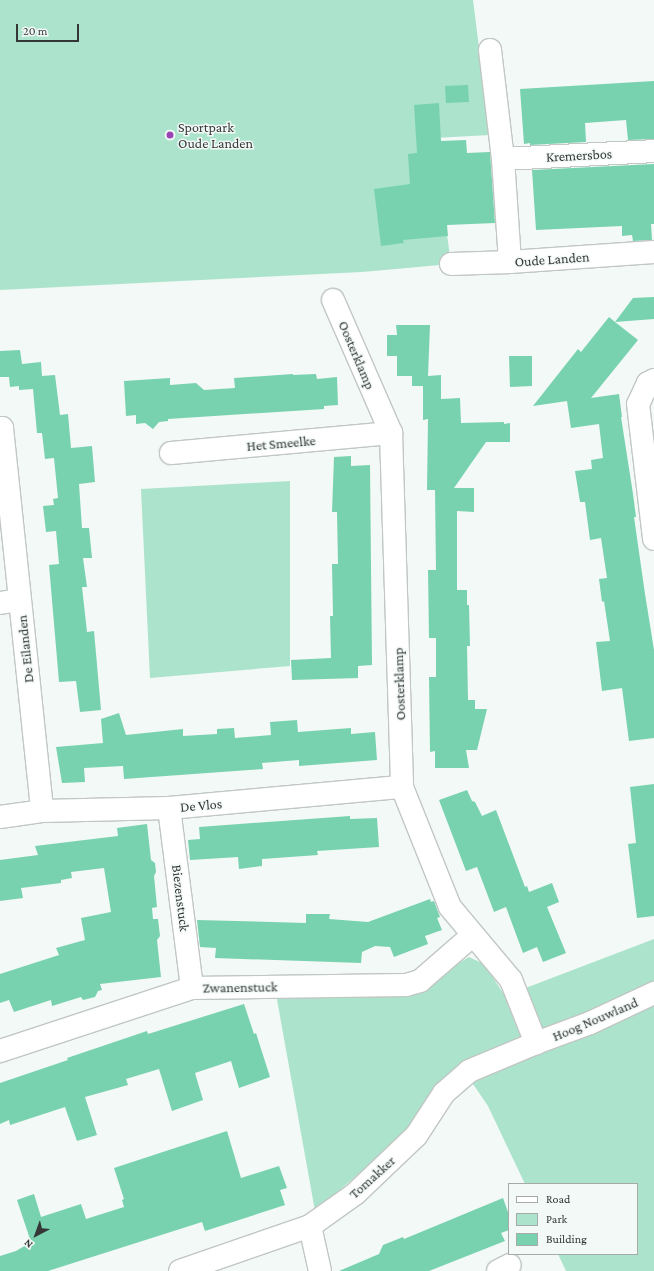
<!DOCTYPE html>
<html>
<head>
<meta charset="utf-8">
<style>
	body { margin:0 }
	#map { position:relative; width:654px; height:1271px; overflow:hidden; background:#f2f9f6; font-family:"Crimson Pro",serif }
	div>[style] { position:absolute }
	.green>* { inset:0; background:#ace3cc }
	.building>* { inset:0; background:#78d2b0 }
	.roads { filter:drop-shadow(1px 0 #c1c7c4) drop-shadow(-1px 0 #c1c7c4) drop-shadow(0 1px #c1c7c4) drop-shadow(0 -1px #c1c7c4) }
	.minor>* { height:22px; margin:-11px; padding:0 11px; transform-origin:11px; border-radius:11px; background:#fff }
	.dots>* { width:11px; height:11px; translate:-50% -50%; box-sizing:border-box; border:2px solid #f2f9f6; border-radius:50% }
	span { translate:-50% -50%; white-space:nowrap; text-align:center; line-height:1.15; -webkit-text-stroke:3px #f2f9f6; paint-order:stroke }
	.poi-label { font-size:14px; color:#343736 }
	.left { translate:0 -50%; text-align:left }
	.street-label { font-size:14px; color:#343736 }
	.legend { position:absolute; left:508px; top:1183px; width:130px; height:72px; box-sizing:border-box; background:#f2f9f6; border:1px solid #a6aba9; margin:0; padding:5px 7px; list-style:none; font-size:12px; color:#343736 }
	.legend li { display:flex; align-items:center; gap:8px; height:20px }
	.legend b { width:20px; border:1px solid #a6aba9 }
	.north { position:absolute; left:16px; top:1215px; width:40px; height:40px; -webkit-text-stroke:3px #f2f9f6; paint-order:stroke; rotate:221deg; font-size:11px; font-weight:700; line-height:16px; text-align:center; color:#343736 }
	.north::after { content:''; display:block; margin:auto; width:14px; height:18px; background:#343736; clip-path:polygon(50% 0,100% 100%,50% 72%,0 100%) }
	.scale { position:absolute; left:16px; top:24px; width:63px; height:18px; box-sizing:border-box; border:2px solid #343736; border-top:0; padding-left:5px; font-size:12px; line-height:14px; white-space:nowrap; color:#343736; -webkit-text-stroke:3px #f2f9f6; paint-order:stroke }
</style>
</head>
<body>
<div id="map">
	<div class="green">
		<i style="clip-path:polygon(0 0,473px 0,490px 135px,434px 138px,451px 264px,362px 272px,0 290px)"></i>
		<i style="clip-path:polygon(290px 481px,290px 666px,150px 678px,141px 489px)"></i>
		<i style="clip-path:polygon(654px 939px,654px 1271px,566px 1271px,558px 1254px,637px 1254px,637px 1184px,525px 1184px,488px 1106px,460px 1065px,396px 1142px,315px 1211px,276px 994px,449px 969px,469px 957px,484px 964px,505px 996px)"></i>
	</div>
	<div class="building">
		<i style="clip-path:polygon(654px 81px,654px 139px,628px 140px,626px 120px,585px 123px,586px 142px,530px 145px,530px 143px,524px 144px,520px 89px)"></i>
		<i style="clip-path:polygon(468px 85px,469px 102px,446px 103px,445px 86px)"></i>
		<i style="clip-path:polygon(439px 103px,441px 141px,466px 140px,467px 153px,490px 152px,495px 223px,447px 225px,448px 236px,403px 240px,404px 243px,381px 246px,374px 189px,410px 184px,408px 154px,417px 153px,414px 105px)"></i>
		<i style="clip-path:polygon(654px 164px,654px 224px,651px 224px,652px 240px,633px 241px,632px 235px,622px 236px,622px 226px,536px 230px,532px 170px)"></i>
		<i style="clip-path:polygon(654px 297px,654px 319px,615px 322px,638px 340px,591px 398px,619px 394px,622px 417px,621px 417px,633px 494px,636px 517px,634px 517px,645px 594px,654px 650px,654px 738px,629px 741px,622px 688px,602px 691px,596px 642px,610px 641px,604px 601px,602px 602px,599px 579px,607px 578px,601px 538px,590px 540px,585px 502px,580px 502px,575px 471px,592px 469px,591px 460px,603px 458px,599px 424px,571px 428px,567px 401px,533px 406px,578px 349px,581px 352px,609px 317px,615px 322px,633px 298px)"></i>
		<i style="clip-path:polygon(396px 325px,430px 325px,428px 376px,441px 375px,441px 399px,460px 398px,461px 423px,504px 422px,504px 424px,510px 423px,510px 442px,486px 442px,454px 488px,474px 488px,474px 512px,457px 511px,457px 590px,467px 590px,467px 605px,469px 605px,470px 646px,467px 646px,468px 700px,475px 700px,475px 709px,487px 709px,477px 750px,466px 750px,469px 768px,435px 768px,435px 751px,430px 752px,429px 677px,436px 677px,436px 638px,429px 638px,428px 570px,436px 570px,435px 490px,427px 490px,428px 419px,423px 420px,423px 386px,412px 386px,412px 376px,397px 376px,397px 356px,387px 356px,387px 335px,397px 335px)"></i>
		<i style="clip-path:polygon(20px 350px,22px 364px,41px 362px,42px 376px,55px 375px,60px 415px,68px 414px,71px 448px,92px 446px,95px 482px,79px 484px,82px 528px,89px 528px,92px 558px,83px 558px,87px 587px,82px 587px,87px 632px,94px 631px,101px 710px,80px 712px,76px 681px,59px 682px,49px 565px,59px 564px,56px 531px,46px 532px,43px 506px,54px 505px,53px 499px,58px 498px,54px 458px,45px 459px,42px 433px,37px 433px,33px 389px,19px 390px,19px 386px,10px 387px,9px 377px,0 377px,0 351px)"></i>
		<i style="clip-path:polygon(509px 356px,532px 356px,532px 386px,510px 387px)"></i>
		<i style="clip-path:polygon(293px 374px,293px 375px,316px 374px,317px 379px,337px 377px,338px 405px,324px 406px,324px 409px,168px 419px,168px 421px,159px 422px,153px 429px,145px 423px,136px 424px,136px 415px,126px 416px,124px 381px,170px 378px,170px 385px,196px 383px,204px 390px,235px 388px,234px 378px)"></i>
		<i style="clip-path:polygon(351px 456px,351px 466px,370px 465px,372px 665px,358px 666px,358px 678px,292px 680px,291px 660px,331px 658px,330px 616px,333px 616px,332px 564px,338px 564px,337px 512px,332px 512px,334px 457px)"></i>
		<i style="clip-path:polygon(119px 713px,126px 735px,183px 729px,183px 736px,217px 734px,217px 729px,234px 728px,235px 738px,271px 735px,270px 722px,297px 720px,298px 732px,351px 728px,351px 734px,375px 732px,377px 760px,299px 766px,299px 760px,262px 763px,263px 769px,124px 779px,123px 766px,84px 768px,85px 782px,62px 783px,56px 747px,103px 743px,101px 719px)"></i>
		<i style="clip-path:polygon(654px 784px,654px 916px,637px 918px,628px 844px,636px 843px,630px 787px)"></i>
		<i style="clip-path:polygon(467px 790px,472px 801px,475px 802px,482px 816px,496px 810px,525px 887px,527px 886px,529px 892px,552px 883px,559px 902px,547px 907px,566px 953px,543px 962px,537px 947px,523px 953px,506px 907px,494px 912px,477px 867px,466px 871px,439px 800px)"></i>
		<i style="clip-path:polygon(350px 816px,350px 819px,377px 818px,379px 847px,317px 851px,318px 855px,262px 859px,262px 866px,239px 869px,238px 857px,190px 860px,188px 840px,200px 839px,199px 827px)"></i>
		<i style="clip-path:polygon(147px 824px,151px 860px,155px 863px,156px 872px,154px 876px,157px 907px,152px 908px,153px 919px,158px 919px,160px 936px,157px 940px,161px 977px,100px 984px,102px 990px,98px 991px,95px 997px,83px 1000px,81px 997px,52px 1006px,51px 1000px,14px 1012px,9px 1000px,0 1003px,0 974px,59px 955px,56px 948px,85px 940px,81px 918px,111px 912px,104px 868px,71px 872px,72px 878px,61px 880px,61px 883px,21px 888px,23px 898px,0 901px,0 860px,38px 855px,35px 846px,118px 836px,117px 828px)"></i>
		<i style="clip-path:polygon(430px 899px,431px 902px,434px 901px,440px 917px,437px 918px,442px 930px,425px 936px,428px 944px,394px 957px,390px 947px,375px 946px,362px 952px,361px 963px,215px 958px,216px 948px,200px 947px,197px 920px,306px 923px,306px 914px,330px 914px,329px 919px,368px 922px)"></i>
		<i style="clip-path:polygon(244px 1004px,254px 1034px,256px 1033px,270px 1077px,239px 1088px,231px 1061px,195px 1073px,203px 1100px,172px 1111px,159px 1069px,126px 1079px,128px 1085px,85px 1097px,97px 1135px,77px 1141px,65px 1107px,10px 1125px,9px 1120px,0 1124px,0 1083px,68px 1060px,67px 1058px,147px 1031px,148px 1034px)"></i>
		<i style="clip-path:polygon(227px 1131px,241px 1178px,279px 1166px,287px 1188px,280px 1190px,285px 1205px,205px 1231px,202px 1222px,48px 1271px,0 1271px,0 1256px,16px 1251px,31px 1242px,17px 1200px,34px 1194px,41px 1217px,81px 1204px,86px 1219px,124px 1207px,122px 1200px,124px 1199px,114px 1168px)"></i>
		<i style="clip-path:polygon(503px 1198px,509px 1215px,509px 1230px,501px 1233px,505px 1241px,429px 1271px,339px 1271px,379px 1254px,383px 1245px,403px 1237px,404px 1239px)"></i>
	</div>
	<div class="roads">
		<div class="minor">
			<i style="left:490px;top:50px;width:110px;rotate:83.2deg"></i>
			<i style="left:503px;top:159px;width:103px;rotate:86.1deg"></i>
			<i style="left:503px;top:159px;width:151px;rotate:-3deg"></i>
			<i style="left:451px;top:264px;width:59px;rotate:-1.9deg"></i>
			<i style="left:510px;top:262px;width:144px;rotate:-4deg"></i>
			<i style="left:333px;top:300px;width:145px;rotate:66.4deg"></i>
			<i style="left:391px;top:433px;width:354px;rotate:88.2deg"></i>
			<i style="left:402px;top:787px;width:129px;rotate:68.2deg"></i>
			<i style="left:450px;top:907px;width:95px;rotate:50.1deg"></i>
			<i style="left:511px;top:980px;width:68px;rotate:68.4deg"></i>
			<i style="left:654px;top:380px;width:7px;rotate:153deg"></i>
			<i style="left:648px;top:383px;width:23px;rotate:115deg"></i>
			<i style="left:638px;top:404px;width:136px;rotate:83.2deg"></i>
			<i style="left:0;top:428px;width:2px"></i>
			<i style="left:2px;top:428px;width:385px;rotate:84deg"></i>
			<i style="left:171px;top:453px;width:221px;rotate:-5.2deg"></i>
			<i style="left:0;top:603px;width:20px;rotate:-9deg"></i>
			<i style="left:169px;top:808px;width:181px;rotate:82.7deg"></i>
			<i style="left:0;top:817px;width:42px;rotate:-8.1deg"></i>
			<i style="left:42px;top:811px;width:127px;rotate:-1.4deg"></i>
			<i style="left:169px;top:808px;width:234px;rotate:-5.2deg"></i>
			<i style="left:0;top:1051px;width:202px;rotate:-18.2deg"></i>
			<i style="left:192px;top:988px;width:214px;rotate:-0.8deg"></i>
			<i style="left:406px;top:985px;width:15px;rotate:-16deg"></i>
			<i style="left:420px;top:981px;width:70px;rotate:-41deg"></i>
			<i style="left:310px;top:1226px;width:46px;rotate:77.5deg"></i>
			<i style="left:180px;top:1271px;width:138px;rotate:-19.1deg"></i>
			<i style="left:310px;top:1226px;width:55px;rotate:-35.4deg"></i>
			<i style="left:355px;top:1194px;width:84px;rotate:-43.6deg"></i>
			<i style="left:416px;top:1136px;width:51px;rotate:-56.9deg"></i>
			<i style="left:444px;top:1093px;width:33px;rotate:-41deg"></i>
			<i style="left:469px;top:1071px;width:73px;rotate:-22.7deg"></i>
			<i style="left:536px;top:1043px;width:58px;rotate:-20.3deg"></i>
			<i style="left:590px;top:1023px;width:71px;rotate:-25.1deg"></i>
			<i style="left:498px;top:1271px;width:13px;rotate:-27deg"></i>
		</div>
	</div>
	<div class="dots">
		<i style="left:170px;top:135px;background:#9946b4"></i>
	</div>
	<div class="poi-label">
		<span class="left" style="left:178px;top:135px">Sportpark<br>Oude Landen</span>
	</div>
	<div class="street-label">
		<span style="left:579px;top:155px;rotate:-3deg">Kremersbos</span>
		<span style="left:552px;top:259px;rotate:-4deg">Oude Landen</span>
		<span style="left:357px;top:355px;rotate:67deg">Oosterklamp</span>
		<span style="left:281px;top:443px;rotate:-5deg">Het Smeelke</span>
		<span style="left:25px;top:649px;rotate:-96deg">De Eilanden</span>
		<span style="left:399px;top:684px;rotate:-92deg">Oosterklamp</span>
		<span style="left:201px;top:805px;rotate:-5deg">De Vlos</span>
		<span style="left:181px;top:898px;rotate:83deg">Biezenstuck</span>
		<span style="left:240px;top:987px;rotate:-1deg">Zwanenstuck</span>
		<span style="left:595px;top:1019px;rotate:-23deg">Hoog Nouwland</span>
		<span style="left:372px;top:1177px;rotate:-42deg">Tomakker</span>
	</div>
	<ul class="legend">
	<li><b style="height:5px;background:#fff"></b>Road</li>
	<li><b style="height:11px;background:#ace3cc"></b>Park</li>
	<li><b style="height:11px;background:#78d2b0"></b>Building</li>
	</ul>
	<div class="north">N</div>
	<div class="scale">20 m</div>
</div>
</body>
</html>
